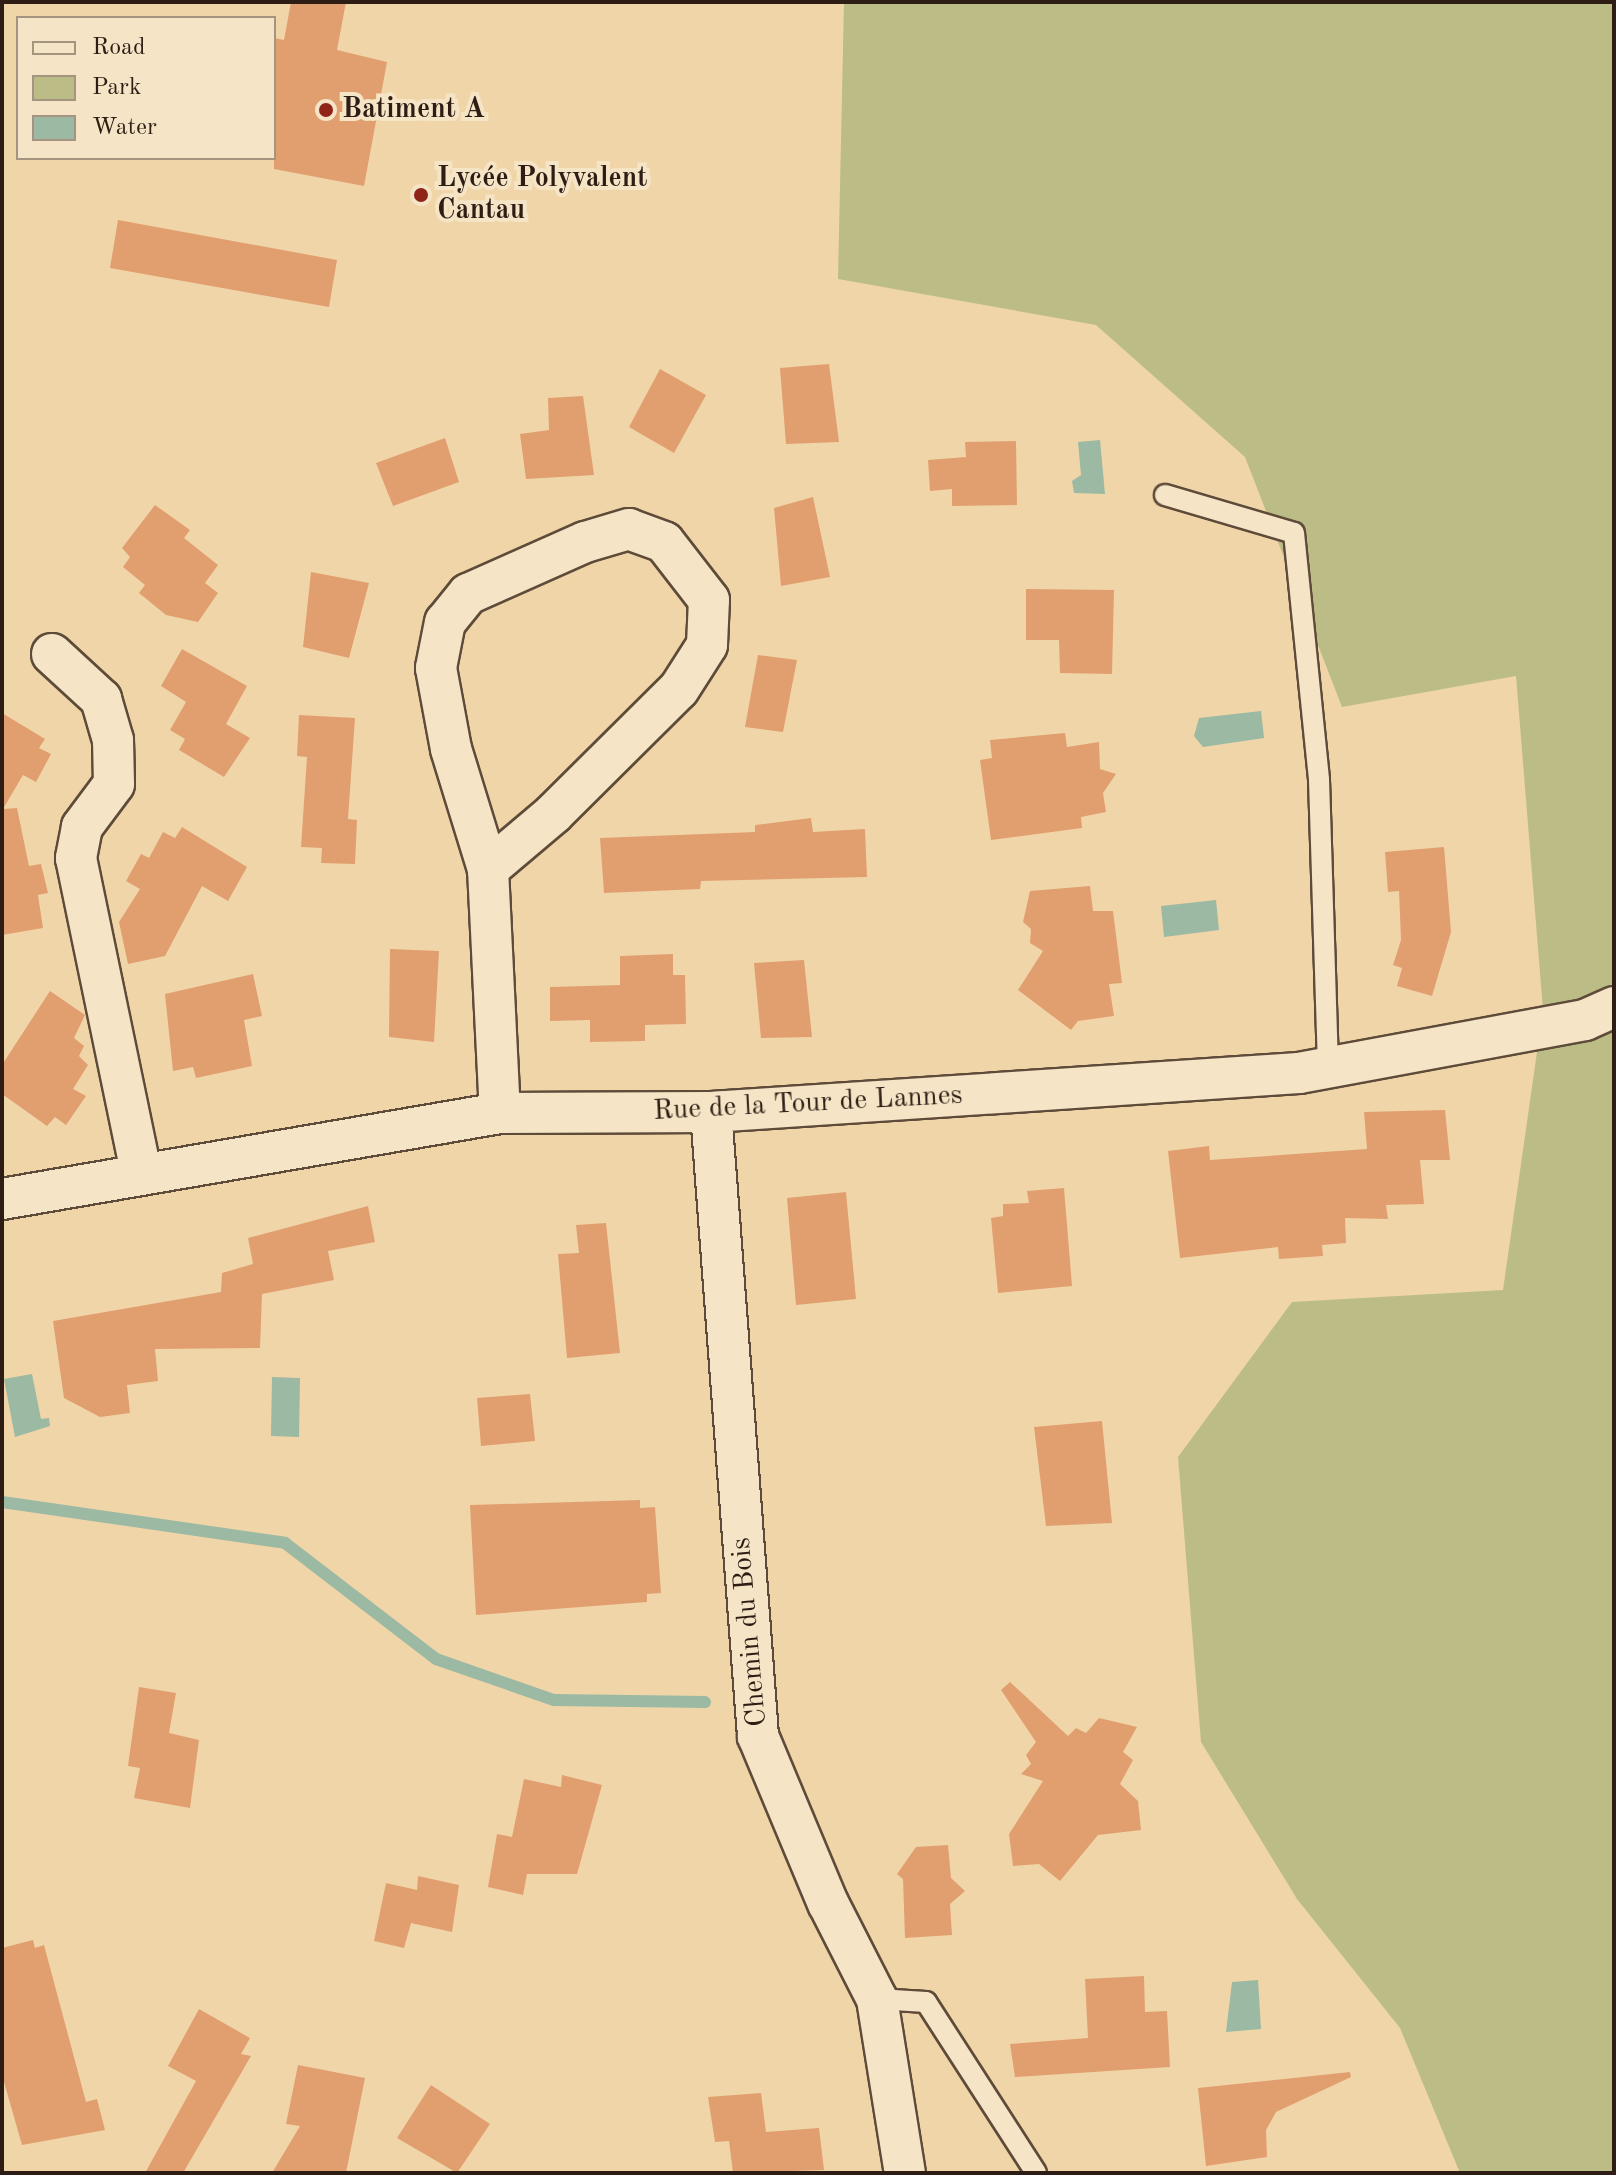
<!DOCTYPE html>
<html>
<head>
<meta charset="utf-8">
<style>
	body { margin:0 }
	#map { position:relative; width:1616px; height:2175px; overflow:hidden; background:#f0d5a8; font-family:"Old Standard TT",serif }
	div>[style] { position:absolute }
	.green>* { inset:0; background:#bcbd86 }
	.water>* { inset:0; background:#9bb9a3 }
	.stream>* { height:12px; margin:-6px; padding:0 6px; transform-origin:6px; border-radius:6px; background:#9bb9a3 }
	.building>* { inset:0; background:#e19f70 }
	.roads { filter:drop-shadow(2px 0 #5e4b39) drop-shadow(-2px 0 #5e4b39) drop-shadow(0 2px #5e4b39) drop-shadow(0 -2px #5e4b39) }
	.lane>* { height:20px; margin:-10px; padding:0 10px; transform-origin:10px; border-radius:10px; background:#f5e4c6 }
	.street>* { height:40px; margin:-20px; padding:0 20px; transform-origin:20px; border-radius:20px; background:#f5e4c6 }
	.dots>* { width:22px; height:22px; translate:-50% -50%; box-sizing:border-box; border:4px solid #f5e4c6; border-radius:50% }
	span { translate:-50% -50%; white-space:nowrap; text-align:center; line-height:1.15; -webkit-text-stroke:8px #f5e4c6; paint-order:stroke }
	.poi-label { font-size:28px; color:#2e1d14; font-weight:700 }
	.left { translate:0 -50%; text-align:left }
	.street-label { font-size:28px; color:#2e1d14 }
	.frame { position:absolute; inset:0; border:4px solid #2e1d14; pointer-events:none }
	.legend { position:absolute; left:16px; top:16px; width:260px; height:144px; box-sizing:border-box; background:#f5e4c6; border:2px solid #a5947f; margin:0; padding:10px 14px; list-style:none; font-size:24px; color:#2e1d14 }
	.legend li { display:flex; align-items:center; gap:16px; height:40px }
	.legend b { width:40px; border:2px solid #a5947f }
</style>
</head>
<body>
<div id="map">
	<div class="green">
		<i style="clip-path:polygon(844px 2px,1614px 2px,1614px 2173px,1460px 2173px,1400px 2028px,1297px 1899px,1201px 1742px,1178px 1457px,1292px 1302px,1503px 1290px,1543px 1010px,1516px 676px,1342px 707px,1245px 457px,1096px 325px,838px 279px)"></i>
	</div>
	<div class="water">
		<i style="clip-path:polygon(1100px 440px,1105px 494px,1074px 493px,1072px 481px,1081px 475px,1078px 442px)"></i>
		<i style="clip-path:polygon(1261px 711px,1264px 738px,1203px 747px,1194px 736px,1199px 718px)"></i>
		<i style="clip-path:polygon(1216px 900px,1219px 930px,1164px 937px,1161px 906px)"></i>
		<i style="clip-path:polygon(32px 1374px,41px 1419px,49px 1418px,50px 1426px,15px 1437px,4px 1379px)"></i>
		<i style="clip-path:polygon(272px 1377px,300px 1378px,299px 1437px,271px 1436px)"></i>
		<i style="clip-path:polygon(1258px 1980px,1261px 2029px,1226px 2032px,1232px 1982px)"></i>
	</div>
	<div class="stream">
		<i style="left:2px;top:1502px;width:286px;rotate:8.2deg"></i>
		<i style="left:285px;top:1543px;width:190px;rotate:37.5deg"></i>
		<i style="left:436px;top:1659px;width:125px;rotate:19.2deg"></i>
		<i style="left:554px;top:1700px;width:151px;rotate:0.8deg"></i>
	</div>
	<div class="building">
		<i style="clip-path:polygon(291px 2px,346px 2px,337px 50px,387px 62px,364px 186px,274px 169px,274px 38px,284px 40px)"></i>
		<i style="clip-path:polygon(118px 220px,337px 260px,329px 307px,110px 268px)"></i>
		<i style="clip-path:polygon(829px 364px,839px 442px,786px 444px,780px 368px)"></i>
		<i style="clip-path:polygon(660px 369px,706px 395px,674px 453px,629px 427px)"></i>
		<i style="clip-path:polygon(583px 396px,594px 475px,526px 479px,520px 434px,549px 430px,548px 398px)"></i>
		<i style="clip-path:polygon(445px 438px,459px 482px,393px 506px,376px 463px)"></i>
		<i style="clip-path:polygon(1016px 441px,1017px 505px,952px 506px,952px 489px,930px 491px,928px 460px,966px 457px,965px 442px)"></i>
		<i style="clip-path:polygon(813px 497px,830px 577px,781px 586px,774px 508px)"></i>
		<i style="clip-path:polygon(155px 505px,190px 530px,184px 538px,218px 565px,205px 583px,218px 593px,198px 622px,166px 615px,139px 593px,145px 585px,123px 567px,130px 557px,122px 548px)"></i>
		<i style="clip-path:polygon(311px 572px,369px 583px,349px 658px,303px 647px)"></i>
		<i style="clip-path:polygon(1026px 589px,1114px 590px,1112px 674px,1060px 673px,1059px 640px,1026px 640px)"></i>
		<i style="clip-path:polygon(182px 649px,247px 686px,226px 724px,250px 738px,224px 777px,179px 750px,185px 739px,170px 730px,186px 702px,161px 686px)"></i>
		<i style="clip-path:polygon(758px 655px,797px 660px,783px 732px,745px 727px)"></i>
		<i style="clip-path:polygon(2px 713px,45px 739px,39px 748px,51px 754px,36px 782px,23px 775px,3px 809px,17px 808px,29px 866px,41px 864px,48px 893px,38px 895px,43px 928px,2px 935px)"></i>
		<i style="clip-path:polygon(299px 715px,355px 718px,348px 819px,357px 820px,355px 864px,321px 863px,322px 848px,301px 847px,307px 757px,297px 756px)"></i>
		<i style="clip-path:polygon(1065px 733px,1067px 747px,1099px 742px,1100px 769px,1116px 774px,1103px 793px,1106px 812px,1081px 817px,1082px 828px,991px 840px,980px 760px,992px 758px,990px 740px)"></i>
		<i style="clip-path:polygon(811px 818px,813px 832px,865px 829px,867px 877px,701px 881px,700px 889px,604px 893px,600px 838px,755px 832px,755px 825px)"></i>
		<i style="clip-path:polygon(182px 827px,247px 867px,228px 901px,202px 886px,165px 956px,128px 964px,119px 922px,140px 889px,126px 881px,141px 854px,149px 858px,163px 832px,175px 838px)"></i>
		<i style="clip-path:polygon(1444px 847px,1451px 932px,1432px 996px,1397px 986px,1402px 968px,1393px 965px,1401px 940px,1399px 891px,1388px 892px,1385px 852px)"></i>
		<i style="clip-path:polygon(1090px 886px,1093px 911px,1113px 911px,1122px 983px,1109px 984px,1114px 1016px,1078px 1021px,1071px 1030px,1018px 990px,1043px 951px,1030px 943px,1031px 929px,1023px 922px,1030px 891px)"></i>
		<i style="clip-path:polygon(390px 949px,439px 951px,434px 1042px,389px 1037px)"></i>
		<i style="clip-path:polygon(673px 954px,673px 975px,685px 975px,686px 1024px,645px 1025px,645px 1041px,590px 1042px,590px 1020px,550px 1021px,550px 987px,620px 985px,620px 956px)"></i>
		<i style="clip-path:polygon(804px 960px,812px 1037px,761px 1038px,754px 963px)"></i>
		<i style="clip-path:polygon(253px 974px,262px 1016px,244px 1020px,252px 1066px,196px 1078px,193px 1067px,173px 1071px,165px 994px)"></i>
		<i style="clip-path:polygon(50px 991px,85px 1015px,74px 1038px,84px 1046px,79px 1056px,88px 1065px,73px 1089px,86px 1096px,66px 1125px,55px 1117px,47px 1126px,2px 1094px,2px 1065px)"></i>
		<i style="clip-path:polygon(1445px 1110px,1450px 1160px,1420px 1160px,1424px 1204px,1386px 1205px,1388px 1219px,1345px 1218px,1346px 1243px,1322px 1245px,1323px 1256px,1279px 1259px,1278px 1247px,1180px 1258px,1168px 1151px,1209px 1146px,1210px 1160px,1367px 1149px,1364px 1112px)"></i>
		<i style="clip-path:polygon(1064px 1188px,1072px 1286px,998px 1293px,991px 1218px,1003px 1216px,1003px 1204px,1029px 1203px,1027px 1191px)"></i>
		<i style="clip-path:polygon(846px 1192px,856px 1299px,796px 1305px,787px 1198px)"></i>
		<i style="clip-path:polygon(368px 1206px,375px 1242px,328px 1251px,334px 1280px,262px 1294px,260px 1348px,155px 1349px,158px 1381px,127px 1385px,130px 1413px,100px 1417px,64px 1398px,53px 1321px,221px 1292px,222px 1273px,253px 1264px,248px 1238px)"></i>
		<i style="clip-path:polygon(606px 1223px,620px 1353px,567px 1358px,558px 1254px,579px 1253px,576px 1225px)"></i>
		<i style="clip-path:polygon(530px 1394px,535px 1441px,481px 1446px,477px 1398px)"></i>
		<i style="clip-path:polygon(1102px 1421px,1112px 1523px,1046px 1526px,1034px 1427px)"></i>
		<i style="clip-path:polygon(640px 1500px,640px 1508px,655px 1507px,661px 1593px,647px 1594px,647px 1602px,476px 1615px,470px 1505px)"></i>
		<i style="clip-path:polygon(1010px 1682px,1068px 1736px,1076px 1728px,1086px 1733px,1099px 1718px,1137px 1727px,1123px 1752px,1133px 1760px,1120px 1784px,1138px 1801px,1141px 1830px,1098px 1835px,1060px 1881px,1039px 1864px,1013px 1866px,1009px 1834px,1043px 1781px,1021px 1774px,1031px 1764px,1026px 1755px,1036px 1742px,1001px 1690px)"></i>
		<i style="clip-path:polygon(139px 1687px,176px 1693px,169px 1733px,199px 1740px,190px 1808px,134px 1798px,140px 1768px,128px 1766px)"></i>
		<i style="clip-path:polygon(562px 1775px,602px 1785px,577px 1874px,527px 1874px,523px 1895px,488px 1887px,497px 1834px,512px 1837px,524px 1779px,561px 1787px)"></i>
		<i style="clip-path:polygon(948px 1845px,951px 1878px,965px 1891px,950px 1904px,952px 1935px,905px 1938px,903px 1879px,897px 1874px,916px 1847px)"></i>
		<i style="clip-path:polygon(418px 1876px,459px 1885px,452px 1932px,411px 1923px,404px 1948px,374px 1941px,386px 1883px,417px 1890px)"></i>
		<i style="clip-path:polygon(33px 1940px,35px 1948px,44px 1945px,86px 2102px,97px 2099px,105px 2130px,22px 2145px,2px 2075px,2px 1948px)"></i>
		<i style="clip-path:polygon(1144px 1976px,1145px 2012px,1167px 2011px,1170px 2067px,1015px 2077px,1010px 2044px,1088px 2038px,1085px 1979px)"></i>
		<i style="clip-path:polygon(199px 2009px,250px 2038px,241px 2054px,251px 2056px,183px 2173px,145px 2173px,196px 2081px,168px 2066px)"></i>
		<i style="clip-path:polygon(298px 2065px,365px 2078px,346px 2173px,272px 2173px,300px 2126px,286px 2124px)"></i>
		<i style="clip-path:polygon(1350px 2072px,1351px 2077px,1276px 2112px,1266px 2130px,1267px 2157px,1206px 2166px,1198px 2088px)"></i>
		<i style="clip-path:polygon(431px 2085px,490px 2124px,457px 2173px,397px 2138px)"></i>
		<i style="clip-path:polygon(761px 2093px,766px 2132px,819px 2128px,824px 2170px,733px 2173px,729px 2141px,715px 2142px,708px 2097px)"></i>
	</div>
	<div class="roads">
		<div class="lane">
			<i style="left:1165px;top:495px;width:134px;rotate:16.4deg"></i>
			<i style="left:1294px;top:533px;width:248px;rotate:84.2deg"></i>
			<i style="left:1319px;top:780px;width:287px;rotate:88.2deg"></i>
			<i style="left:877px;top:1999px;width:49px;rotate:3.5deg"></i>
			<i style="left:926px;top:2002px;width:203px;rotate:57.2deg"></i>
		</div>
		<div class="street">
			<i style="left:52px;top:654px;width:67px;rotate:42.6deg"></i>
			<i style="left:101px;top:699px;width:43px;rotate:73.7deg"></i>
			<i style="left:113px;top:740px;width:44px;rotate:88.7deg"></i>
			<i style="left:114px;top:784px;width:54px;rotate:126.7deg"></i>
			<i style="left:82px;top:827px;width:32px;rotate:101deg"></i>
			<i style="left:76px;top:858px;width:321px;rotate:78.3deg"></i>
			<i style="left:488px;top:869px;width:85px;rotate:-40.2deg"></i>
			<i style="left:553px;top:814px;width:177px;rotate:-44.8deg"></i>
			<i style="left:679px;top:689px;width:52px;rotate:-57.5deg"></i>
			<i style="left:707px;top:645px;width:45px;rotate:-87.5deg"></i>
			<i style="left:709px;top:600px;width:73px;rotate:-127.8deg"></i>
			<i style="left:664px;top:542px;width:37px;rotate:-160deg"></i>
			<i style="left:629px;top:529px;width:46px;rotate:163.5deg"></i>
			<i style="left:585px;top:542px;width:128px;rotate:156deg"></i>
			<i style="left:468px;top:594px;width:36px;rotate:129deg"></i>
			<i style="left:445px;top:622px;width:47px;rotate:101.1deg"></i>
			<i style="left:436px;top:668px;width:82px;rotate:79.5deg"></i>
			<i style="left:451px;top:749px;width:126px;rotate:72.9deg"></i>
			<i style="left:488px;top:869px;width:244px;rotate:87.2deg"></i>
			<i style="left:711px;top:1112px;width:626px;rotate:85.69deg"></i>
			<i style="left:758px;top:1736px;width:181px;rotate:67.3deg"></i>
			<i style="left:828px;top:1903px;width:108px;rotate:63deg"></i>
			<i style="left:877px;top:1999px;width:176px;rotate:80.9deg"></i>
			<i style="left:2px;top:1199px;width:505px;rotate:-9.8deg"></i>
			<i style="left:500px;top:1113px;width:211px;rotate:-0.3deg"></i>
			<i style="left:711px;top:1112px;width:589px;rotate:-3.79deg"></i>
			<i style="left:1299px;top:1073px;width:291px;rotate:-10.5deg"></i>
			<i style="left:1585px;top:1020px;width:32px;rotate:-24deg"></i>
		</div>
	</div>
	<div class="dots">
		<i style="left:326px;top:110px;background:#8f2418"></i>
		<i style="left:421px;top:195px;background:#8f2418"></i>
	</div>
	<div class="poi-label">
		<span class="left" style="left:342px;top:110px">Batiment A</span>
		<span class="left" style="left:437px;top:195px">Lycée Polyvalent<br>Cantau</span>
	</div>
	<div class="street-label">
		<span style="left:808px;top:1104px;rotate:-3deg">Rue de la Tour de Lannes</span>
		<span style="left:750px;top:1632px;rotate:-95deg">Chemin du Bois</span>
	</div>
	<div class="frame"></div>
	<ul class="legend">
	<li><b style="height:10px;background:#f5e4c6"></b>Road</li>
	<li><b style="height:22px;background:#bcbd86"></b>Park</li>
	<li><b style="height:22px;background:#9bb9a3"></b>Water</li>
	</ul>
</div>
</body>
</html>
